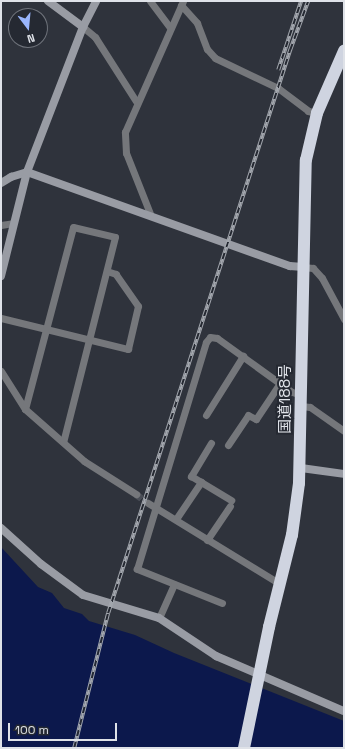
<!DOCTYPE html>
<html>
<head>
<meta charset="utf-8">
<style>
	body { margin:0 }
	#map { position:relative; width:345px; height:749px; overflow:hidden; background:#2f333c; font-family:"Space Grotesk","Noto Sans JP",sans-serif }
	div>[style] { position:absolute }
	.water>* { inset:0; background:#0c184c }
	.street-tunnel>* { height:7px; margin-top:-3.5px; transform-origin:0; background:repeating-linear-gradient(90deg,#494d56 0 7px,transparent 0 10.5px) }
	.street>* { height:7px; margin:-3.5px; padding:0 3.5px; transform-origin:3.5px; border-radius:3.5px; background:#75777b }
	.secondary>* { height:8px; margin:-4px; padding:0 4px; transform-origin:4px; border-radius:4px; background:#999ca4 }
	.highway>* { height:12px; margin:-6px; padding:0 6px; transform-origin:6px; border-radius:6px; background:#cfd4e0 }
	.rail>* { height:3.5px; margin-top:-1.75px; transform-origin:0; background:repeating-linear-gradient(90deg,#252932 0 6px,#a3a7ae 0 12px); box-sizing:border-box; border-block:1px solid #a3a7ae }
	span { translate:-50% -50%; white-space:nowrap; text-align:center; line-height:1.15; -webkit-text-stroke:4px #252932; paint-order:stroke }
	.street-label { font-size:15px; color:#dfe2e8 }
	.frame { position:absolute; inset:0; border:2px solid #dfe2e8; pointer-events:none }
	.north { position:absolute; left:8px; top:8px; width:40px; height:40px; box-sizing:border-box; background:#252932; border:1px solid #6f737b; border-radius:50%; rotate:164deg; font-size:11px; font-weight:700; line-height:16px; text-align:center; color:#dfe2e8 }
	.north::after { content:''; display:block; margin:auto; width:14px; height:18px; background:#99b5fd; clip-path:polygon(50% 0,100% 100%,50% 72%,0 100%) }
	.scale { position:absolute; left:8px; top:723px; width:109px; height:18px; box-sizing:border-box; border:2px solid #dfe2e8; border-top:0; padding-left:5px; font-size:12px; line-height:14px; white-space:nowrap; color:#dfe2e8; -webkit-text-stroke:3px #252932; paint-order:stroke }
</style>
</head>
<body>
<div id="map">
	<div class="water">
		<i style="clip-path:polygon(1px 547px,38px 587px,52px 593px,64px 608px,82px 614px,89px 621px,135px 635px,174px 653px,344px 721px,344px 748px,1px 748px)"></i>
	</div>
	<div class="street-tunnel">
		<i style="left:136px;top:494px;width:15px;rotate:37deg"></i>
	</div>
	<div class="street">
		<i style="left:150px;top:1px;width:34px;rotate:53deg"></i>
		<i style="left:181px;top:5px;width:24px;rotate:48deg"></i>
		<i style="left:197px;top:23px;width:28px;rotate:69deg"></i>
		<i style="left:207px;top:49px;width:12px;rotate:48deg"></i>
		<i style="left:215px;top:58px;width:70px;rotate:25.5deg"></i>
		<i style="left:278px;top:88px;width:38px;rotate:37deg"></i>
		<i style="left:308px;top:111px;width:9px;rotate:13deg"></i>
		<i style="left:83px;top:27px;width:16px;rotate:40deg"></i>
		<i style="left:95px;top:37px;width:76px;rotate:57.4deg"></i>
		<i style="left:151px;top:216px;width:68px;rotate:-111.6deg"></i>
		<i style="left:126px;top:153px;width:21px;rotate:-93deg"></i>
		<i style="left:125px;top:132px;width:143px;rotate:-66.1deg"></i>
		<i style="left:1px;top:225px;width:12px;rotate:-9deg"></i>
		<i style="left:303px;top:267px;width:10px;rotate:6deg"></i>
		<i style="left:313px;top:268px;width:13px;rotate:48deg"></i>
		<i style="left:322px;top:278px;width:47px;rotate:61.8deg"></i>
		<i style="left:1px;top:318px;width:131px;rotate:13.7deg"></i>
		<i style="left:128px;top:349px;width:44px;rotate:-76.9deg"></i>
		<i style="left:138px;top:306px;width:39px;rotate:-125deg"></i>
		<i style="left:116px;top:274px;width:9px;rotate:-162deg"></i>
		<i style="left:1px;top:371px;width:45px;rotate:57.7deg"></i>
		<i style="left:25px;top:409px;width:79px;rotate:41.4deg"></i>
		<i style="left:84px;top:461px;width:62px;rotate:32.4deg"></i>
		<i style="left:301px;top:406px;width:9px;rotate:6deg"></i>
		<i style="left:310px;top:407px;width:42px;rotate:35.2deg"></i>
		<i style="left:25px;top:409px;width:188px;rotate:-75.2deg"></i>
		<i style="left:73px;top:227px;width:43px;rotate:13.4deg"></i>
		<i style="left:115px;top:237px;width:211px;rotate:104.2deg"></i>
		<i style="left:206px;top:415px;width:70px;rotate:-57.9deg"></i>
		<i style="left:211px;top:443px;width:39px;rotate:121deg"></i>
		<i style="left:191px;top:476px;width:47px;rotate:31deg"></i>
		<i style="left:228px;top:445px;width:36px;rotate:-56deg"></i>
		<i style="left:248px;top:415px;width:9px;rotate:27deg"></i>
		<i style="left:256px;top:419px;width:43px;rotate:-56.3deg"></i>
		<i style="left:148px;top:503px;width:155px;rotate:31.5deg"></i>
		<i style="left:176px;top:519px;width:45px;rotate:-56deg"></i>
		<i style="left:207px;top:540px;width:41px;rotate:-55.9deg"></i>
		<i style="left:222px;top:603px;width:92px;rotate:-158.2deg"></i>
		<i style="left:137px;top:569px;width:237px;rotate:-73.1deg"></i>
		<i style="left:206px;top:342px;width:6px;rotate:-51deg"></i>
		<i style="left:210px;top:337px;width:7px;rotate:8deg"></i>
		<i style="left:217px;top:338px;width:92px;rotate:35.8deg"></i>
		<i style="left:292px;top:392px;width:9px;rotate:18deg"></i>
		<i style="left:159px;top:618px;width:37px;rotate:-66deg"></i>
	</div>
	<div class="secondary">
		<i style="left:48px;top:1px;width:44px;rotate:36.6deg"></i>
		<i style="left:1px;top:183px;width:12px;rotate:-31deg"></i>
		<i style="left:11px;top:177px;width:17px;rotate:-17deg"></i>
		<i style="left:27px;top:172px;width:279px;rotate:19.7deg"></i>
		<i style="left:290px;top:266px;width:13px;rotate:4deg"></i>
		<i style="left:1px;top:276px;width:107px;rotate:-76deg"></i>
		<i style="left:27px;top:172px;width:155px;rotate:-68.9deg"></i>
		<i style="left:83px;top:27px;width:29px;rotate:-63deg"></i>
		<i style="left:301px;top:468px;width:43px;rotate:7.9deg"></i>
		<i style="left:1px;top:528px;width:54px;rotate:42deg"></i>
		<i style="left:41px;top:564px;width:52px;rotate:36.4deg"></i>
		<i style="left:83px;top:595px;width:79px;rotate:16.8deg"></i>
		<i style="left:159px;top:618px;width:69px;rotate:33.7deg"></i>
		<i style="left:216px;top:656px;width:139px;rotate:23.3deg"></i>
	</div>
	<div class="highway">
		<i style="left:244px;top:748px;width:124px;rotate:-78.3deg"></i>
		<i style="left:269px;top:627px;width:95px;rotate:-76deg"></i>
		<i style="left:292px;top:535px;width:52px;rotate:-82.3deg"></i>
		<i style="left:299px;top:483px;width:323px;rotate:-88.8deg"></i>
		<i style="left:306px;top:160px;width:48px;rotate:-76.8deg"></i>
		<i style="left:317px;top:113px;width:68px;rotate:-66.5deg"></i>
	</div>
	<div class="rail">
		<i style="left:278px;top:70px;width:73px;rotate:-71.6deg"></i>
		<i style="left:74px;top:748px;width:139px;rotate:-75.9deg"></i>
		<i style="left:108px;top:613px;width:592px;rotate:-72.09deg"></i>
		<i style="left:290px;top:50px;width:52px;rotate:-69.8deg"></i>
	</div>
	<div class="street-label">
		<span style="left:285px;top:399px;rotate:-90deg">国道188号</span>
	</div>
	<div class="frame"></div>
	<div class="north">N</div>
	<div class="scale">100 m</div>
</div>
</body>
</html>
